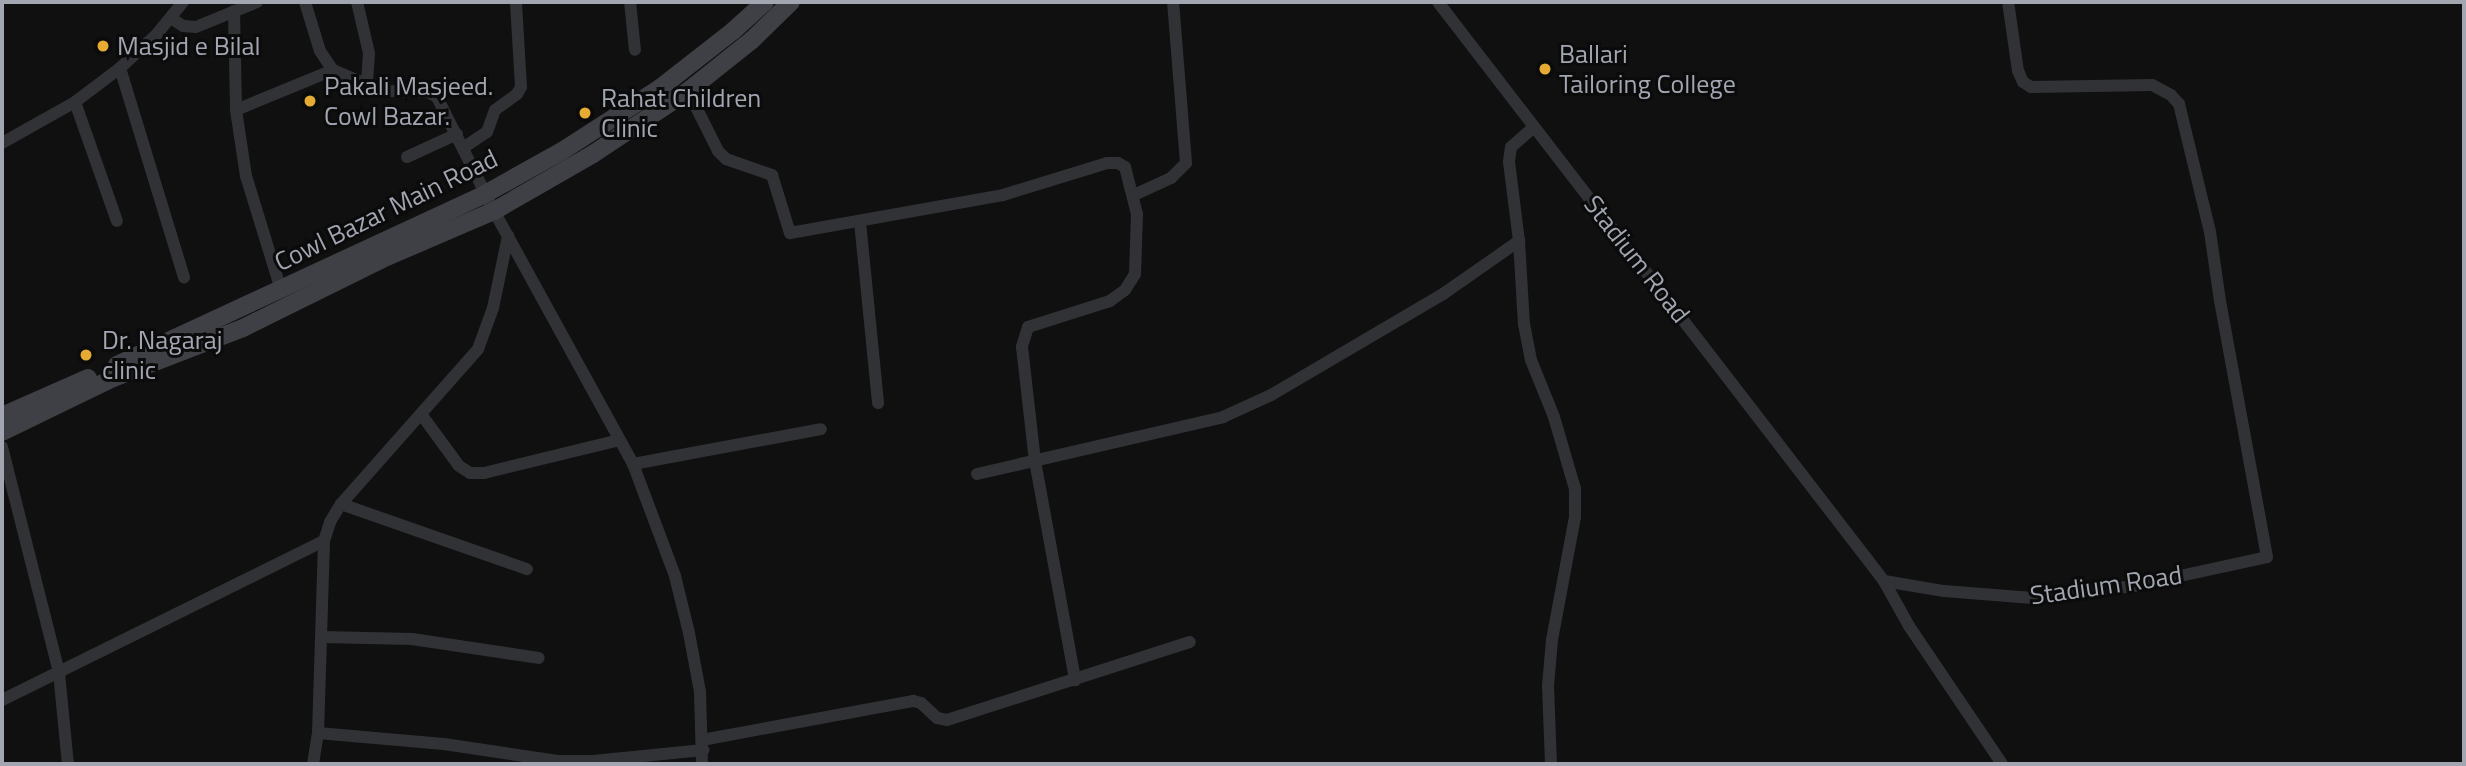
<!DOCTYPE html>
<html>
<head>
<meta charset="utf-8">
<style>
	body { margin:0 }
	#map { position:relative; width:2466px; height:766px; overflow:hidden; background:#101011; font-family:"Titillium Web",sans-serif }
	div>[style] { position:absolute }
	.street>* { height:12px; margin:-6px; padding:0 6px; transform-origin:6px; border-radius:6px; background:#313235 }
	.secondary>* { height:18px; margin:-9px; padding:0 9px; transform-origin:9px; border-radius:9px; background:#3f4045 }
	.dots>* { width:19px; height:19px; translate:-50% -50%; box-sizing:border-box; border:4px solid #0b0b0c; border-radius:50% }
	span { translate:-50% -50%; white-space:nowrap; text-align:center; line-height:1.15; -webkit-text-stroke:6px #0b0b0c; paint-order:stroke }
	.poi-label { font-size:26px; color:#a2a6b1 }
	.left { translate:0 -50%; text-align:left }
	.street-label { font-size:26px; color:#a2a6b1 }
	.frame { position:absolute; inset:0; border:4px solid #a2a6b1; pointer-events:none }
</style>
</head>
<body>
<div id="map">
	<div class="street">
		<i style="left:305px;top:2px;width:51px;rotate:73deg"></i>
		<i style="left:320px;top:51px;width:23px;rotate:56deg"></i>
		<i style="left:333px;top:70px;width:54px;rotate:22.8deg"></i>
		<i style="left:383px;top:91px;width:45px;rotate:1.3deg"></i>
		<i style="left:428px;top:92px;width:10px;rotate:29deg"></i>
		<i style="left:437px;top:97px;width:127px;rotate:63.4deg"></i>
		<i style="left:494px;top:211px;width:289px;rotate:61.2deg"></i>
		<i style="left:633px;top:464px;width:120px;rotate:69.4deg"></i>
		<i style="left:675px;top:576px;width:59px;rotate:76.2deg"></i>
		<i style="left:689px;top:633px;width:60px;rotate:79.4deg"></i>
		<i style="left:700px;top:692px;width:72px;rotate:88.4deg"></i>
		<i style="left:357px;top:2px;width:52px;rotate:76.8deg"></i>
		<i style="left:369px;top:53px;width:32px;rotate:94deg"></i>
		<i style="left:630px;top:2px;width:48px;rotate:84.1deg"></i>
		<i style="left:1438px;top:2px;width:731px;rotate:52.39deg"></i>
		<i style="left:1884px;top:581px;width:61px;rotate:9.5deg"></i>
		<i style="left:1944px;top:591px;width:89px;rotate:4.5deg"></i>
		<i style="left:2033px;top:598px;width:102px;rotate:-6.8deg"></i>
		<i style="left:2134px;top:586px;width:136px;rotate:-12.3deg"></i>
		<i style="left:2267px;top:557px;width:260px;rotate:-100.4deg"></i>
		<i style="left:2220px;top:301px;width:70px;rotate:-98.2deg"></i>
		<i style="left:2210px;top:232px;width:132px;rotate:-103.6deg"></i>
		<i style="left:2179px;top:104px;width:12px;rotate:-132deg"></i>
		<i style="left:2171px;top:95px;width:21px;rotate:-152deg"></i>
		<i style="left:2152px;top:85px;width:121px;rotate:179.1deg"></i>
		<i style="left:2031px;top:87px;width:9px;rotate:-148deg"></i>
		<i style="left:2023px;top:82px;width:12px;rotate:-114deg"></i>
		<i style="left:2018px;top:71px;width:70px;rotate:-98.2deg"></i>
		<i style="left:234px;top:11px;width:99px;rotate:88.8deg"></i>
		<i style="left:236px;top:110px;width:67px;rotate:81.4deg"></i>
		<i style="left:246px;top:176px;width:119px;rotate:72.9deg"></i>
		<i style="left:171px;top:18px;width:14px;rotate:34deg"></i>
		<i style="left:183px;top:26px;width:13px;rotate:4deg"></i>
		<i style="left:196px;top:27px;width:66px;rotate:-22.3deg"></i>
		<i style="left:120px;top:68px;width:219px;rotate:73deg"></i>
		<i style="left:688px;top:91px;width:67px;rotate:63.4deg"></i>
		<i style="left:718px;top:151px;width:11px;rotate:45deg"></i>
		<i style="left:726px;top:159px;width:49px;rotate:19.2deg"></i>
		<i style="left:772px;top:175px;width:61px;rotate:72.8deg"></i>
		<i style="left:790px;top:233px;width:216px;rotate:-10.1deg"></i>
		<i style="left:1003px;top:195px;width:109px;rotate:-17.1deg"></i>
		<i style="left:1107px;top:163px;width:11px"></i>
		<i style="left:1118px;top:163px;width:8px;rotate:30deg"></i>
		<i style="left:1125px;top:167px;width:49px;rotate:75.7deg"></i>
		<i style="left:1137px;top:214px;width:60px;rotate:91.9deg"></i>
		<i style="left:1135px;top:274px;width:19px;rotate:122deg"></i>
		<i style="left:1125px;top:290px;width:19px;rotate:144deg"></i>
		<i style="left:1110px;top:301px;width:86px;rotate:162.4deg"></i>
		<i style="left:1028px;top:327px;width:21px;rotate:107deg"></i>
		<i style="left:1022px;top:347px;width:115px;rotate:83.5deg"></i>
		<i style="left:1035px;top:461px;width:223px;rotate:79.6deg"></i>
		<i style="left:75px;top:102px;width:126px;rotate:70.6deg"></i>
		<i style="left:236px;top:110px;width:105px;rotate:-22.4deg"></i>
		<i style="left:1534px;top:127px;width:30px;rotate:139deg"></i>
		<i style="left:1511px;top:147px;width:15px;rotate:98deg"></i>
		<i style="left:1509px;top:162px;width:80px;rotate:82.8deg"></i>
		<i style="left:1519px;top:241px;width:83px;rotate:86.6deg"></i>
		<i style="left:1524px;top:324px;width:37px;rotate:79deg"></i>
		<i style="left:1531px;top:360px;width:61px;rotate:68deg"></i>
		<i style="left:1554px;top:417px;width:75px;rotate:73.7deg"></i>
		<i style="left:1575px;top:489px;width:28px;rotate:90deg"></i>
		<i style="left:1575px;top:517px;width:125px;rotate:100.6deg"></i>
		<i style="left:1552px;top:640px;width:46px;rotate:95deg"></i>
		<i style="left:1548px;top:686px;width:78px;rotate:87.8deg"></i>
		<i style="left:2px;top:143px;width:84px;rotate:-29.3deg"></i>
		<i style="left:75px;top:102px;width:56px;rotate:-37.1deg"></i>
		<i style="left:120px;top:68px;width:49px;rotate:-42.5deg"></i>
		<i style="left:156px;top:35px;width:43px;rotate:-50.7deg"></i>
		<i style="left:463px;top:148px;width:29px;rotate:-34deg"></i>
		<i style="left:487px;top:132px;width:23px;rotate:-70deg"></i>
		<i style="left:495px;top:110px;width:27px;rotate:-36deg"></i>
		<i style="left:517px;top:94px;width:8px;rotate:-60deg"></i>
		<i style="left:521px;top:87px;width:85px;rotate:-93.4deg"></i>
		<i style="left:407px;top:157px;width:55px;rotate:-24.7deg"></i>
		<i style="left:1134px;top:195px;width:41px;rotate:-24.7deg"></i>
		<i style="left:1171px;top:178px;width:21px;rotate:-45deg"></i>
		<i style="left:1186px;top:163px;width:162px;rotate:-94.6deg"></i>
		<i style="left:860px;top:222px;width:182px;rotate:84.3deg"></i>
		<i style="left:421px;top:414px;width:64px;rotate:53.8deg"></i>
		<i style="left:459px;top:466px;width:13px;rotate:32deg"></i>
		<i style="left:470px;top:473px;width:14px"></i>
		<i style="left:484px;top:473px;width:139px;rotate:-13.7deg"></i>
		<i style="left:2px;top:447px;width:233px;rotate:75.8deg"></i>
		<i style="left:59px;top:673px;width:91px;rotate:84.4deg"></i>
		<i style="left:633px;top:464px;width:191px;rotate:-10.5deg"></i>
		<i style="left:977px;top:474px;width:253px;rotate:-13deg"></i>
		<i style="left:1223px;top:417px;width:53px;rotate:-24.6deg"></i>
		<i style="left:1271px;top:395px;width:199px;rotate:-30.4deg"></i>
		<i style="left:1443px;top:294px;width:93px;rotate:-34.9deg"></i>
		<i style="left:341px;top:504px;width:197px;rotate:19.3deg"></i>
		<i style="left:1884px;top:581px;width:51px;rotate:60.9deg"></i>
		<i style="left:1909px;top:626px;width:166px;rotate:56deg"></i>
		<i style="left:322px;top:637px;width:90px;rotate:1.3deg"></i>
		<i style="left:412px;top:639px;width:128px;rotate:8.5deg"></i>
		<i style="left:2px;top:700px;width:359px;rotate:-26.3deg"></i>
		<i style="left:318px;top:733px;width:126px;rotate:5deg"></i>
		<i style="left:444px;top:744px;width:115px;rotate:8.5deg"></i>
		<i style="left:558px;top:761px;width:35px"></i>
		<i style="left:593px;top:761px;width:111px;rotate:-5.7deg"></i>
		<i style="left:702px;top:740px;width:215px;rotate:-10.5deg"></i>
		<i style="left:913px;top:701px;width:8px;rotate:14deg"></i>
		<i style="left:921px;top:703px;width:22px;rotate:43deg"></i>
		<i style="left:937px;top:718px;width:10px;rotate:11deg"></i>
		<i style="left:947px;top:720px;width:255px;rotate:-17.8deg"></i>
		<i style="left:313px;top:764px;width:31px;rotate:-81deg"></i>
		<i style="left:318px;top:733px;width:192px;rotate:-88.2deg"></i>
		<i style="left:324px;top:541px;width:20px;rotate:-72deg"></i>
		<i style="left:330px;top:522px;width:21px;rotate:-59deg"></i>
		<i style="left:341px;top:504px;width:207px;rotate:-48.5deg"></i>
		<i style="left:478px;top:349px;width:44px;rotate:-69.9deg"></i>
		<i style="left:493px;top:308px;width:74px;rotate:-78.2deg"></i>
	</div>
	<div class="secondary">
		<i style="left:117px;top:365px;width:406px;rotate:-24.9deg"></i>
		<i style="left:485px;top:194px;width:88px;rotate:-29.2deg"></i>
		<i style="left:562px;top:151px;width:117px;rotate:-32.7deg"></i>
		<i style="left:660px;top:88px;width:93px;rotate:-38deg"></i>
		<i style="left:733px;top:31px;width:43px;rotate:-42.2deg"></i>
		<i style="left:2px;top:416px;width:94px;rotate:-23.8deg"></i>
		<i style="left:2px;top:432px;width:123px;rotate:-25.9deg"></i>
		<i style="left:113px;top:378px;width:139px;rotate:-21deg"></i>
		<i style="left:243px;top:328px;width:163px;rotate:-26.3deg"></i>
		<i style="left:389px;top:256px;width:114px;rotate:-23.2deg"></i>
		<i style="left:494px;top:211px;width:114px;rotate:-29.9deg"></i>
		<i style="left:593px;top:154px;width:114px;rotate:-33.6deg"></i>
		<i style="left:688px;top:91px;width:82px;rotate:-38.6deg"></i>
		<i style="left:752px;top:40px;width:54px;rotate:-44.3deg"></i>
	</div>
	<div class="dots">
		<i style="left:103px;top:46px;background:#e5ab33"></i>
		<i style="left:1545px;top:69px;background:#e5ab33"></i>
		<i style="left:310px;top:101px;background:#e5ab33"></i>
		<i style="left:585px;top:113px;background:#e5ab33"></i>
		<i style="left:86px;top:355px;background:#e5ab33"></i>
	</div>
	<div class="poi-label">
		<span class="left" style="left:117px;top:46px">Masjid e Bilal</span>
		<span class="left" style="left:1559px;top:69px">Ballari<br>Tailoring College</span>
		<span class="left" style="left:324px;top:101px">Pakali Masjeed.<br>Cowl Bazar.</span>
		<span class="left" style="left:601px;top:113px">Rahat Children<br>Clinic</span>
		<span class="left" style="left:102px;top:355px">Dr. Nagaraj<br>clinic</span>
	</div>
	<div class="street-label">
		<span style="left:386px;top:210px;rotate:-26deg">Cowl Bazar Main Road</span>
		<span style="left:1637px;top:259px;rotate:52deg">Stadium Road</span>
		<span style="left:2106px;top:585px;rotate:-8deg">Stadium Road</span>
	</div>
	<div class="frame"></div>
</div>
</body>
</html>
